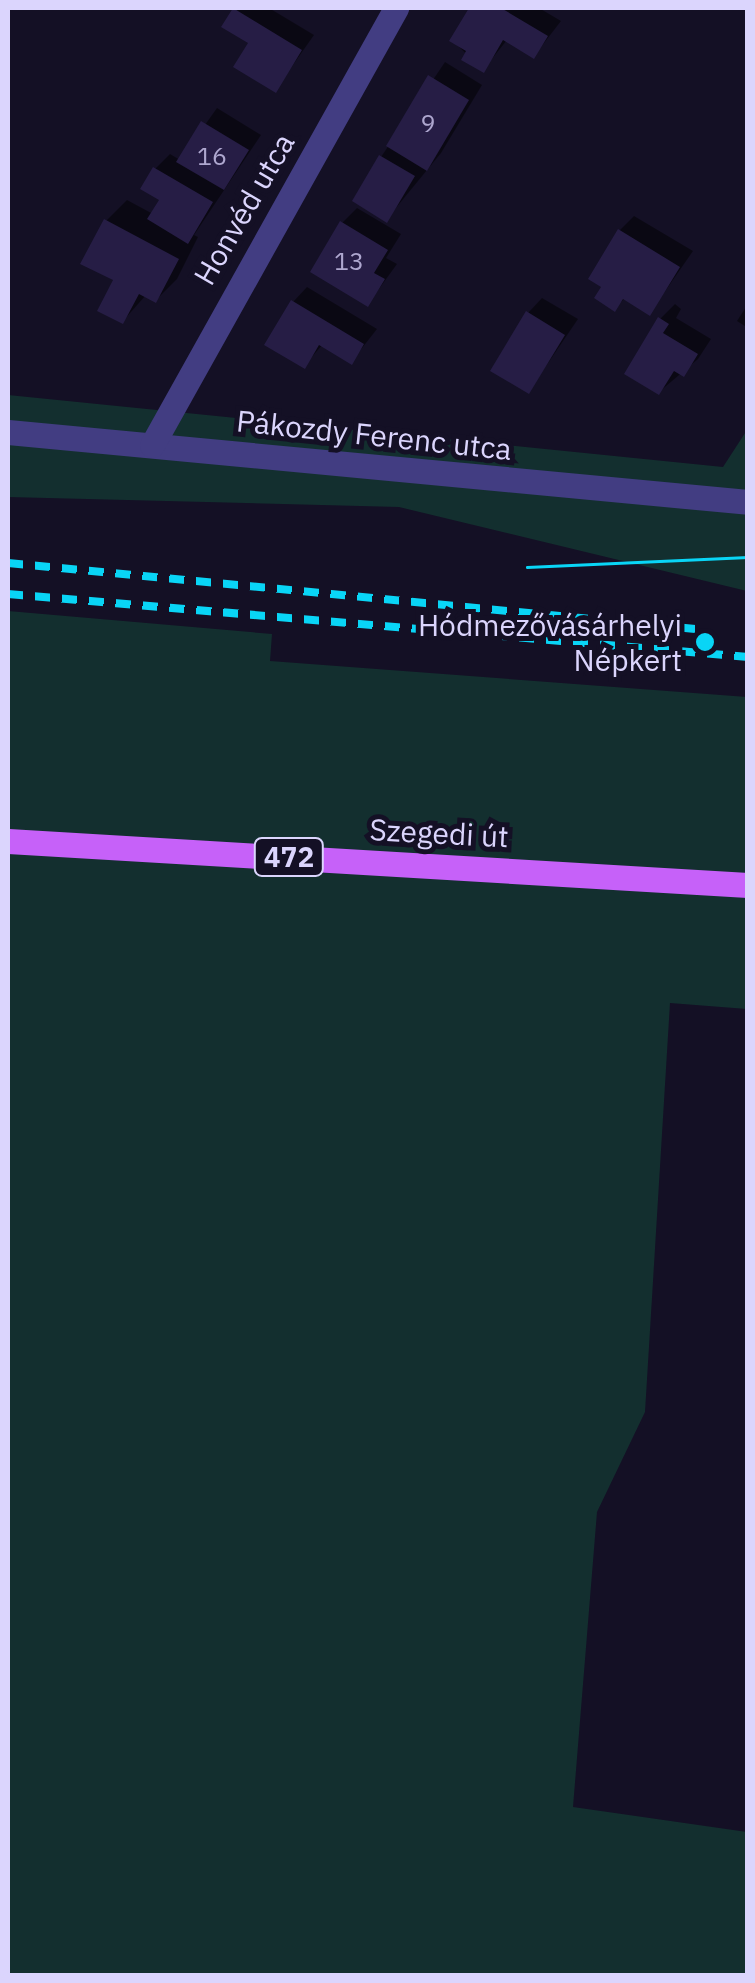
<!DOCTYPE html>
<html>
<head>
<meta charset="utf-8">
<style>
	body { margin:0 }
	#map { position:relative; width:755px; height:1983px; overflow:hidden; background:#141025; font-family:"IBM Plex Sans",sans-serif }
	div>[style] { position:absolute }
	.green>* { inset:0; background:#132f2f }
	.shadow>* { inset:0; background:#0007 }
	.building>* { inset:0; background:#261d45 }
	.street>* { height:25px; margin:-12.5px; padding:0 12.5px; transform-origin:12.5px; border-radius:12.5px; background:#423d82 }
	.primary>* { height:25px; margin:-12.5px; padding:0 12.5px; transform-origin:12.5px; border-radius:12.5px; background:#c661f9 }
	.tram>* { height:2.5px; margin:-1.25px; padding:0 1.25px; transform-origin:1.25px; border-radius:1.25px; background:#09d5f6 }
	.rail>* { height:8px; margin-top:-4px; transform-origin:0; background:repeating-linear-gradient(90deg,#09d5f6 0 15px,transparent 0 27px) }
	.dots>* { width:28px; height:28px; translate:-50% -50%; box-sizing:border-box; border:5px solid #141025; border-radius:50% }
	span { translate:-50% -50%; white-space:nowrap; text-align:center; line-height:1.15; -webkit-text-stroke:10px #141025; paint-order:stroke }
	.number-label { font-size:25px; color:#aea7cf }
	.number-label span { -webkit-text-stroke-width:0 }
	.shield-label span { padding:2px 8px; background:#141025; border:2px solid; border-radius:8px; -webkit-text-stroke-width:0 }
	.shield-label { font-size:28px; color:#dbd5fd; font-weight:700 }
	.street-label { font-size:30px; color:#dbd5fd }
	.poi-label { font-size:30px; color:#dbd5fd }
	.right { translate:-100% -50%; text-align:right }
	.frame { position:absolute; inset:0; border:10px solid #dbd5fd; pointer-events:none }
</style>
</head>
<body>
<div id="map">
	<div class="green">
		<i style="clip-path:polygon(8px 395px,723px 467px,747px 430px,747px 591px,399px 507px,8px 497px)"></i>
		<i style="clip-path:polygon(8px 611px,272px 634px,270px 661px,747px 697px,747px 1009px,670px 1003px,645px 1412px,597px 1512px,573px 1807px,747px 1832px,747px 1975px,8px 1975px)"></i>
	</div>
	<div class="shadow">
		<i style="clip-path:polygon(269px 8px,314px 35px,276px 89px,235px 10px)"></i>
		<i style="clip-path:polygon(472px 8px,539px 8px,561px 21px,534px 56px,507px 40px,483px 70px,452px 40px)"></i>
		<i style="clip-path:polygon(445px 62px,482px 85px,441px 153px,386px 220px,381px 157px)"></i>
		<i style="clip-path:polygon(217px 108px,261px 135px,194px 235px,198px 237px,177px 279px,156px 300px,146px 295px,123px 321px,106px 221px,127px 200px,153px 214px,162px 199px,155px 169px,170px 154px,180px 160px)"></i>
		<i style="clip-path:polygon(357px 208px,401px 234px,386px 258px,397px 264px,368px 304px,342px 223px)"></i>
		<i style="clip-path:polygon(634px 216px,693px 251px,650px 313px,625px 298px,615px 308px,604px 286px,620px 230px)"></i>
		<i style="clip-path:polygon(307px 287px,377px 329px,351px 362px,323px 344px,304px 366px,293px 302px)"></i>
		<i style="clip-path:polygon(542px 298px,578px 319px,529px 391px,528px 313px)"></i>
		<i style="clip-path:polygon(675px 304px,681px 309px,676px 318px,711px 339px,698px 359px,659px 392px,660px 319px)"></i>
		<i style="clip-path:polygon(748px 304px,748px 328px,737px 321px)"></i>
	</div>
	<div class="building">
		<i style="clip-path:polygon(233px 8px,302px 50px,276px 93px,233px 67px,248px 43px,221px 27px)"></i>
		<i style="clip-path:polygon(469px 8px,501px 8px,548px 36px,534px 59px,503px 40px,484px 73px,461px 60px,466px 51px,449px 41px)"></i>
		<i style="clip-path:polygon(428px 75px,469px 100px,427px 171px,386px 146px)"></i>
		<i style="clip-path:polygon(201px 121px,249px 150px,224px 190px,176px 162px)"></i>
		<i style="clip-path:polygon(379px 155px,415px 176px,387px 223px,352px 201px)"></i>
		<i style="clip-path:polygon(153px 167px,213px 202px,188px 244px,147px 219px,159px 200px,140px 189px)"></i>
		<i style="clip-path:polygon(104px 219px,179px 259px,156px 303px,139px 294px,123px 324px,97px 311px,113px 280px,80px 264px)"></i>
		<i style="clip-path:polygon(340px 221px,388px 250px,374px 273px,385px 279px,368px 307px,310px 272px)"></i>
		<i style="clip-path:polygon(618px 229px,680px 267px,650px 316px,623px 299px,615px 312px,594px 298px,601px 287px,588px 279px)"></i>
		<i style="clip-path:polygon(291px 300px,364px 344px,352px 365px,319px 345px,305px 369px,264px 345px)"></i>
		<i style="clip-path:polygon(526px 311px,565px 335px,529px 394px,490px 371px)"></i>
		<i style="clip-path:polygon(658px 317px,669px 324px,663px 333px,698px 354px,684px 377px,674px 371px,659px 395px,624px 374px)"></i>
	</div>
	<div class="street">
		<i style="left:8px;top:432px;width:743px;rotate:5.4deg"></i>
		<i style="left:152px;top:445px;width:501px;rotate:-60.82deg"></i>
	</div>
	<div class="primary">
		<i style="left:8px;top:841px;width:741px;rotate:3.4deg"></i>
	</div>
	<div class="tram">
		<i style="left:527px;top:567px;width:221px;rotate:-2.6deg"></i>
	</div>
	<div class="rail">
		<i style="left:8px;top:563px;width:701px;rotate:5.48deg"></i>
		<i style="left:8px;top:594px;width:743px;rotate:4.87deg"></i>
	</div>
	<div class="dots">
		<i style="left:705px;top:642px;background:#09d5f6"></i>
	</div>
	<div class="number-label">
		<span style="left:428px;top:123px">9</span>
		<span style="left:212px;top:156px">16</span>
		<span style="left:349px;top:261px">13</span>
	</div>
	<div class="shield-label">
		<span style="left:289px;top:857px">472</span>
	</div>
	<div class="street-label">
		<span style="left:244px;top:209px;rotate:-60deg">Honvéd utca</span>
		<span style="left:374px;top:435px;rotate:6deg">Pákozdy Ferenc utca</span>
		<span style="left:439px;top:833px;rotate:3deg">Szegedi út</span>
	</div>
	<div class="poi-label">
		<span class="right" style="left:682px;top:642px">Hódmezővásárhelyi<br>Népkert</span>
	</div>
	<div class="frame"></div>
</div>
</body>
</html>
